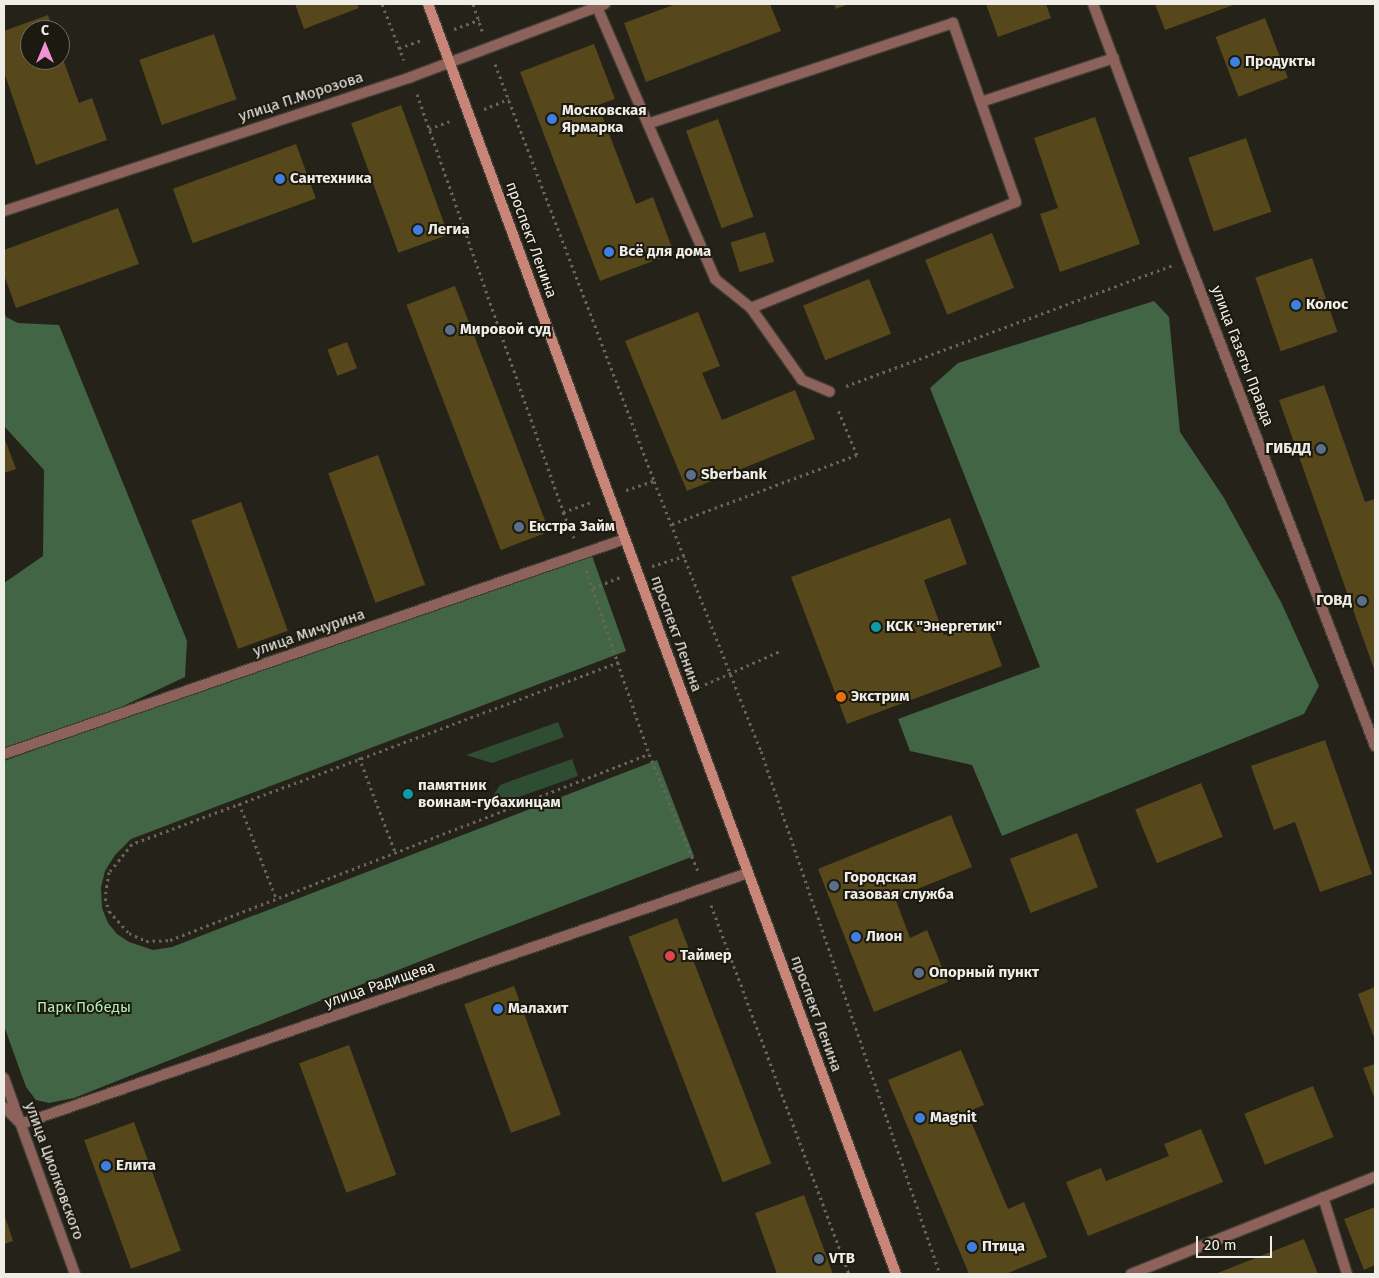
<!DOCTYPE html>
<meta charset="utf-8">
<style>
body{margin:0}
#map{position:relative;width:1379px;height:1278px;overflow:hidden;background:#252219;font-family:"Fira Sans",sans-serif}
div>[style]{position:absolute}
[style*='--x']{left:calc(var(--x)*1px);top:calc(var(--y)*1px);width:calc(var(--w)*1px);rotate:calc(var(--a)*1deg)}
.green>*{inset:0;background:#2e4d32}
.forest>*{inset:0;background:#416545}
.building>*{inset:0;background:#56481a;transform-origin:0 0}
.path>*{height:3px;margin-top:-1.5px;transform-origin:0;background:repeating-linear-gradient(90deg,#68655d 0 2.5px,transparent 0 6.5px)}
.roads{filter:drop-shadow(1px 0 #413e36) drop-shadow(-1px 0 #413e36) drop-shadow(0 1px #413e36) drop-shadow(0 -1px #413e36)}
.service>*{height:10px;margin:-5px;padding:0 5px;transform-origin:5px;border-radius:5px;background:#8c625a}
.minor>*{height:10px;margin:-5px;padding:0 5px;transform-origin:5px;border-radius:5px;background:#8c625a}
.secondary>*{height:10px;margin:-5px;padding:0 5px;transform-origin:5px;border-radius:5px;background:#c98678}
.dots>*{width:14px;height:14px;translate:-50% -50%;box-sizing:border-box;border:2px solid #1c1910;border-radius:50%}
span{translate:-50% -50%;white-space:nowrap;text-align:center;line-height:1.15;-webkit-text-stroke:4px #1c1910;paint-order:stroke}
.poi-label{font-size:15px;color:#eeede6;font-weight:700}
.left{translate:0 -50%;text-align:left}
.right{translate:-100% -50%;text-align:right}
.street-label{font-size:15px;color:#eeede6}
.park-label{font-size:15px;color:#b2efb8}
.frame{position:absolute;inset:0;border:5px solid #eeede6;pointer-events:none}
.north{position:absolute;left:20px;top:20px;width:50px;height:50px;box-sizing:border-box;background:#1c1910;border:1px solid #706e66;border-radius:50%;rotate:0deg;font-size:14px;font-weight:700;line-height:20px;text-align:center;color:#eeede6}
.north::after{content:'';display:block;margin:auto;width:18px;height:22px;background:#f391d5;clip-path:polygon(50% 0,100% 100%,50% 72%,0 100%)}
.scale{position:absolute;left:1196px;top:1236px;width:76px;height:22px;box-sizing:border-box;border:2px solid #eeede6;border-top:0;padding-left:6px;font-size:15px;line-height:18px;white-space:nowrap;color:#eeede6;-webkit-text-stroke:4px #1c1910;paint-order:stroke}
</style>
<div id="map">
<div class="green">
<i style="clip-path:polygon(558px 722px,564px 737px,492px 763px,466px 755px)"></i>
<i style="clip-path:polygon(572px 759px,578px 776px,485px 809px,500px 785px)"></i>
</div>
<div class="forest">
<i style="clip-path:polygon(1154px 301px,1169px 317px,1180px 432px,1224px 498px,1281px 602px,1319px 686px,1304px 714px,1002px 836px,972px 765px,910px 751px,898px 719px,1040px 667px,930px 388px,958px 363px)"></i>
<i style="clip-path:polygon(4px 311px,6px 317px,18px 323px,59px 325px,187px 641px,185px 677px,119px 708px,4px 749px,4px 583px,43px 556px,44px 470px,4px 426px)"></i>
<i style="clip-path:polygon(590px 550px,626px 651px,131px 839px,115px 855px,105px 871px,101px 887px,102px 908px,108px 923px,117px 934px,129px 942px,153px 950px,172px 947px,657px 760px,694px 856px,469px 942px,74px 1098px,49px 1103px,36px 1100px,26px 1087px,4px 1026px,4px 761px)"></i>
</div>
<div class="building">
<i style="clip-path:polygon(295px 4px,357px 4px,359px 8px,304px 29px)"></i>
<i style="clip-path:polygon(676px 4px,770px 4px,781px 31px,646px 82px,624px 23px)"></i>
<i style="clip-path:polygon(834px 4px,849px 4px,836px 9px)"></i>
<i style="clip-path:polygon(986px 4px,1046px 4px,1051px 18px,998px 37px)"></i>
<i style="clip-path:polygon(1155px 4px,1236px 4px,1165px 30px)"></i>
<i style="clip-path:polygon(48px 15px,53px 30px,30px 30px,30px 60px,60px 60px,60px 51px,79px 103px,92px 98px,107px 140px,36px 165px,4px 72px,4px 31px)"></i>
<i style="left:1265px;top:18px;width:64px;height:53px;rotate:69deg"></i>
<i style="left:214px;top:34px;width:69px;height:79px;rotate:71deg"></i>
<i style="clip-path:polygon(594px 44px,615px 99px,598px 105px,636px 204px,653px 197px,674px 253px,600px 281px,520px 72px)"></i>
<i style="left:401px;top:105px;width:138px;height:53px;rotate:70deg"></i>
<i style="clip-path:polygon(1095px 117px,1140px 244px,1060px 272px,1040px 214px,1058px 208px,1034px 138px)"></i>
<i style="left:718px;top:119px;width:104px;height:34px;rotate:70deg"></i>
<i style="left:1246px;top:138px;width:78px;height:61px;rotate:71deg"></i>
<i style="left:296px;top:144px;width:58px;height:131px;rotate:70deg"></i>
<i style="clip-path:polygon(118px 208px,139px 264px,16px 308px,4px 275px,4px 250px)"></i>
<i style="left:765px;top:232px;width:31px;height:36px;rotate:73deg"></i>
<i style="left:992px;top:233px;width:59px;height:72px;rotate:68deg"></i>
<i style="left:1312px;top:258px;width:78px;height:60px;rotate:71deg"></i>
<i style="left:869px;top:279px;width:59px;height:71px;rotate:68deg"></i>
<i style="left:455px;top:286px;width:263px;height:52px;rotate:69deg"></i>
<i style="clip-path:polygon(698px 312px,720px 366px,702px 373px,722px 420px,795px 390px,815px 439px,687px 491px,625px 341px)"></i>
<i style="left:347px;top:342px;width:28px;height:21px;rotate:69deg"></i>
<i style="clip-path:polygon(1324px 385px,1365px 502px,1375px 499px,1375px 672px,1279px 400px)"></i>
<i style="clip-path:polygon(4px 437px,16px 469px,4px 473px)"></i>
<i style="left:378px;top:455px;width:138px;height:53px;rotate:70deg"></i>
<i style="left:241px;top:502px;width:137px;height:53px;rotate:70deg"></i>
<i style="clip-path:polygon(950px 518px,967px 564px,924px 580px,944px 635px,985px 620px,1002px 666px,847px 724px,791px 577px)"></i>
<i style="clip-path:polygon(1325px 740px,1372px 874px,1320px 892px,1295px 822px,1274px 830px,1251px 766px)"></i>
<i style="left:1201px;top:783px;width:58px;height:71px;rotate:68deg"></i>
<i style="clip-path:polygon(951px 815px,972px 867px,895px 898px,910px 938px,927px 930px,948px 982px,874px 1012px,818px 869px)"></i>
<i style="left:1077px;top:833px;width:58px;height:72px;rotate:69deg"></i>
<i style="left:677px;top:918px;width:263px;height:52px;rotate:69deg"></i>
<i style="left:514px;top:986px;width:137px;height:53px;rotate:70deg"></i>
<i style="clip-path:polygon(1375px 987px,1375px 1040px,1358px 994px)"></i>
<i style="left:349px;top:1045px;width:138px;height:53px;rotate:70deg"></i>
<i style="clip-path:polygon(961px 1050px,984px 1105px,967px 1112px,1008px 1209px,1024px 1202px,1047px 1257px,1006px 1274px,969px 1274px,888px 1080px)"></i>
<i style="clip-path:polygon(1375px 1064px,1375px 1100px,1363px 1068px)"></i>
<i style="left:1313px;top:1086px;width:55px;height:74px;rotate:68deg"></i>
<i style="left:134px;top:1122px;width:137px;height:53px;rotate:70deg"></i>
<i style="clip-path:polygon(1201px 1129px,1223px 1182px,1088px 1236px,1066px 1182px,1101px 1168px,1106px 1181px,1169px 1156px,1164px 1144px)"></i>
<i style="clip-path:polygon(804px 1195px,833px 1274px,777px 1274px,755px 1213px)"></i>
<i style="clip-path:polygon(1375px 1207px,1375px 1265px,1364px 1270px,1344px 1219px)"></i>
<i style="clip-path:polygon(4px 1214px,13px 1241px,4px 1244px)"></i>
<i style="clip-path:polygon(1304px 1239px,1318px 1274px,1215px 1274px)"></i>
</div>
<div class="path">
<i style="--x:382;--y:4;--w:60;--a:68.6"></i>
<i style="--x:473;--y:4;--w:31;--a:71"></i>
<i style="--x:454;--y:29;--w:27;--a:-20"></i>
<i style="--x:399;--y:48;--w:24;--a:-19"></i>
<i style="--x:495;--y:64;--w:446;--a:69.1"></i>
<i style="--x:654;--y:481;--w:290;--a:68.4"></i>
<i style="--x:761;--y:751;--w:553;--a:71.11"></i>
<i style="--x:417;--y:94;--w:443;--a:70.7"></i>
<i style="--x:563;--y:512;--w:28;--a:67"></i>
<i style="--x:484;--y:109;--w:27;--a:-22"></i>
<i style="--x:429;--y:129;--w:25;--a:-21"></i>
<i style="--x:846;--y:386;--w:349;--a:-20.3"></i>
<i style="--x:626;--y:490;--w:29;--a:-18"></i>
<i style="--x:563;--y:512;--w:31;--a:-19"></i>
<i style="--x:672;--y:524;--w:197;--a:-20.5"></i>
<i style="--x:857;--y:455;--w:52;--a:-112.6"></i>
<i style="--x:652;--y:566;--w:34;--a:-17"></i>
<i style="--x:586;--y:570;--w:194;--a:71.1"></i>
<i style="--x:649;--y:754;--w:127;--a:67.3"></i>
<i style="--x:593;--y:588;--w:29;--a:-22"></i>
<i style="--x:619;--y:662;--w:520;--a:159.51"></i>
<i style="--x:132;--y:844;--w:36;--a:129"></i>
<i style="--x:109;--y:872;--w:26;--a:99"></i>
<i style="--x:105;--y:898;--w:14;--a:73"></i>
<i style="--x:109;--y:911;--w:30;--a:48"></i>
<i style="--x:129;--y:933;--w:19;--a:25"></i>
<i style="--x:146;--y:941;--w:24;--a:-2"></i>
<i style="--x:170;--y:940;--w:514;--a:-21.22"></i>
<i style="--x:699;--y:687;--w:89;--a:-24"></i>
<i style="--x:359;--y:757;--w:102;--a:69.2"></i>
<i style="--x:239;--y:803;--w:102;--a:68.7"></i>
<i style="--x:711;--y:905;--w:394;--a:69.5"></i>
</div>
<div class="roads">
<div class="service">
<i style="--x:596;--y:4;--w:3;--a:72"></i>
<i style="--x:597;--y:7;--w:296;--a:66.5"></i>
<i style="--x:715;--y:279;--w:46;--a:38.9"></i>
<i style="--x:751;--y:308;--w:285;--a:-21.8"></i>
<i style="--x:1016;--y:202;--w:190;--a:-109.4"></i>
<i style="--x:953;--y:23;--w:321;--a:161.7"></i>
<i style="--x:981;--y:102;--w:140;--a:-18.3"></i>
<i style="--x:751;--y:308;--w:88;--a:54.7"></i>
<i style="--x:802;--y:380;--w:30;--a:23"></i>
<i style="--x:1323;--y:1197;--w:81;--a:72.7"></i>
</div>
<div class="minor">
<i style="--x:1093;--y:4;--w:272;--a:69.6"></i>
<i style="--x:1188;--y:259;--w:522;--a:68.99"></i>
<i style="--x:4;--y:211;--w:428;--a:-18.2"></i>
<i style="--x:411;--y:77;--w:207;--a:-20.6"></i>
<i style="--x:4;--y:754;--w:657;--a:-19.1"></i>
<i style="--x:4;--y:1078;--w:208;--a:70.1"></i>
<i style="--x:4;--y:1107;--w:24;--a:45"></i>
<i style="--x:21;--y:1124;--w:769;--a:-19.05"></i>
<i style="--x:1131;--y:1274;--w:263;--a:-21.7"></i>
</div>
<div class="secondary">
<i style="--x:428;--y:4;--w:1353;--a:69.77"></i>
</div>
</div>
<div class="dots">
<i style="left:1235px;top:62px;background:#3f7fe0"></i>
<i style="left:552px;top:119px;background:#3f7fe0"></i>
<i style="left:280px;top:179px;background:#3f7fe0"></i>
<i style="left:418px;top:230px;background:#3f7fe0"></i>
<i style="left:609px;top:252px;background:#3f7fe0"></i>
<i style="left:1296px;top:305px;background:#3f7fe0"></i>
<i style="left:450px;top:330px;background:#5c6f8a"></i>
<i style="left:1321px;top:449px;background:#5c6f8a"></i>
<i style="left:691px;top:475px;background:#5c6f8a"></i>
<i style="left:519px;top:527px;background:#5c6f8a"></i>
<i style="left:1362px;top:601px;background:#5c6f8a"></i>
<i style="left:876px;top:627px;background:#0f9aa8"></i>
<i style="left:841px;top:697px;background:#e8710a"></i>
<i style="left:408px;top:794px;background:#0f9aa8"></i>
<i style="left:834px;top:886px;background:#5c6f8a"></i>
<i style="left:856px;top:937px;background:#3f7fe0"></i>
<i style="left:670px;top:956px;background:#e0444e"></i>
<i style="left:919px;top:973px;background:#5c6f8a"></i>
<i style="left:498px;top:1009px;background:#3f7fe0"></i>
<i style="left:920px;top:1118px;background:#3f7fe0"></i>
<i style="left:106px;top:1166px;background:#3f7fe0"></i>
<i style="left:972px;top:1247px;background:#3f7fe0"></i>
<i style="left:819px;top:1259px;background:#5c6f8a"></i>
</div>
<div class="poi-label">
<span class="left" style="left:1245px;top:62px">Продукты</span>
<span class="left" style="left:562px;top:119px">Московская<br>Ярмарка</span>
<span class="left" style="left:290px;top:179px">Сантехника</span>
<span class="left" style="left:428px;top:230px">Легиа</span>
<span class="left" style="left:619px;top:252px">Всё для дома</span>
<span class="left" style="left:1306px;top:305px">Колос</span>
<span class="left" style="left:460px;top:330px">Мировой суд</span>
<span class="right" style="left:1311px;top:449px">ГИБДД</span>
<span class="left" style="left:701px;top:475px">Sberbank</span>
<span class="left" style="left:529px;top:527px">Екстра Займ</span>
<span class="right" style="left:1352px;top:601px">ГОВД</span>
<span class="left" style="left:886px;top:627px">КСК "Энергетик"</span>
<span class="left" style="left:851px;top:697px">Экстрим</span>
<span class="left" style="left:418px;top:794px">памятник<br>воинам-губахинцам</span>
<span class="left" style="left:844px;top:886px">Городская<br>газовая служба</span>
<span class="left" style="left:866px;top:937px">Лион</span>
<span class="left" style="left:680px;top:956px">Таймер</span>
<span class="left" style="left:929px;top:973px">Опорный пункт</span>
<span class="left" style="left:508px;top:1009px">Малахит</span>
<span class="left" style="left:930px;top:1118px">Magnit</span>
<span class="left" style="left:116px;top:1166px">Елита</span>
<span class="left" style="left:982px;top:1247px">Птица</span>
<span class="left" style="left:829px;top:1259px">VTB</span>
</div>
<div class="street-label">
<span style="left:301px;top:97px;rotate:-18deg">улица П.Морозова</span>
<span style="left:531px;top:240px;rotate:70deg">проспект Ленина</span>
<span style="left:1242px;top:356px;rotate:69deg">улица Газеты Правда</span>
<span style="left:309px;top:633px;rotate:-19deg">улица Мичурина</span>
<span style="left:676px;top:634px;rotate:70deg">проспект Ленина</span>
<span style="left:380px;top:985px;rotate:-19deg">улица Радищева</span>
<span style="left:816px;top:1014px;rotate:70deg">проспект Ленина</span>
<span style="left:54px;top:1171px;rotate:70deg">улица Циолковского</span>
</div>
<div class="park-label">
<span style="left:84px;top:1008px">Парк Победы</span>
</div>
<div class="frame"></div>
<div class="north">С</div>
<div class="scale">20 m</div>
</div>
